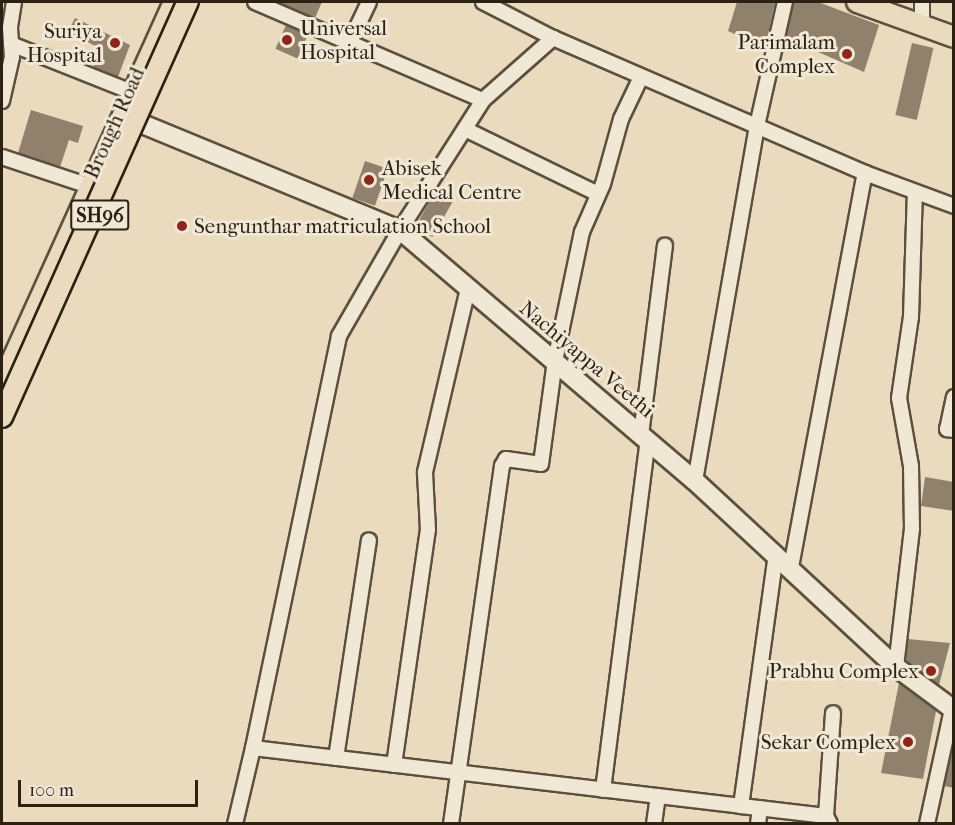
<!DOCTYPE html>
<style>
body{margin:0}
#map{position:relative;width:955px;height:825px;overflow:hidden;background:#eadabe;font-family:"IM FELL French Canon",serif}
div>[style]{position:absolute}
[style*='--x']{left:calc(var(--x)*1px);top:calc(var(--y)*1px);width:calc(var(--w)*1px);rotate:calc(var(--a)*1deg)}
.building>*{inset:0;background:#8f816b;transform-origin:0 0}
.roads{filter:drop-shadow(2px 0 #5c4f3d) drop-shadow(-2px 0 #5c4f3d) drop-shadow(0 2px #5c4f3d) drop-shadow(0 -2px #5c4f3d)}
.street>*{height:14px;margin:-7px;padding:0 7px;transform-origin:7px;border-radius:7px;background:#f1e7d5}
.secondary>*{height:18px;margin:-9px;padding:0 9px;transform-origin:9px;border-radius:9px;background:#f1e7d5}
.primary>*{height:20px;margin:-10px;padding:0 10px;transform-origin:10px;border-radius:10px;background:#eadabe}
.bridges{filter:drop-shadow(2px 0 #2c2112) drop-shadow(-2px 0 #2c2112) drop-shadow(0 2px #2c2112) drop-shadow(0 -2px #2c2112)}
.primary-bridge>*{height:20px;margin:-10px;padding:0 10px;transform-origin:10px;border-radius:10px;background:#eadabe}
.dots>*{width:16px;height:16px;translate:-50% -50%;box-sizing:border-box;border:3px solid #f1e7d5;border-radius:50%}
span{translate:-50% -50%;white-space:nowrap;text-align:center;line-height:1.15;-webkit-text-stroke:6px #f1e7d5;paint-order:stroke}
.shield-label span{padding:2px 4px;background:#f1e7d5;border:2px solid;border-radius:4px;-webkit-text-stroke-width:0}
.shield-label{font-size:20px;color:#2c2112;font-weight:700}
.poi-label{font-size:21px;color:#2c2112}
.left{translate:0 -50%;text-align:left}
.right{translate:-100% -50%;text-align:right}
.street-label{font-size:21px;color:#2c2112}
.frame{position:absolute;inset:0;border:3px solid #2c2112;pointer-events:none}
.scale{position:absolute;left:18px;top:780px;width:180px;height:27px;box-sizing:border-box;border:3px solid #2c2112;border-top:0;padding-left:8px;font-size:18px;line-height:21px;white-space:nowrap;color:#2c2112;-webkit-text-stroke:4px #f1e7d5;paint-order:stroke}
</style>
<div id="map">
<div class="building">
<i style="clip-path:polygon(277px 2px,322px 2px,315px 18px)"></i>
<i style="clip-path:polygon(737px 2px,775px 2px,765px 48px,728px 31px)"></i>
<i style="clip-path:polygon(794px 2px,818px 2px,879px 25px,864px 72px,786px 38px)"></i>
<i style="clip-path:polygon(75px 18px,130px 45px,118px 77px,93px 67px,101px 49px,68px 32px)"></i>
<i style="left:286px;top:25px;width:24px;height:26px;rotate:24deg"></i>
<i style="left:912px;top:43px;width:22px;height:74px;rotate:13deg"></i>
<i style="clip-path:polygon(31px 110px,83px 126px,78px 143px,69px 140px,60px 167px,18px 153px)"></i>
<i style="left:365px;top:161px;width:24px;height:39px;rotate:19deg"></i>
<i style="left:437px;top:189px;width:20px;height:44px;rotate:30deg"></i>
<i style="clip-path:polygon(925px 477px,954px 482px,954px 511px,921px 506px)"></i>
<i style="clip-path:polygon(908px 639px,950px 643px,939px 685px,906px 660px)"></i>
<i style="clip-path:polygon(899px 683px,936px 711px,923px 779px,881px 773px)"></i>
<i style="clip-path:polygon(954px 744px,954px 788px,944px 786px)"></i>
</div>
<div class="roads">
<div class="street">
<i style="--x:255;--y:2;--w:248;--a:23.3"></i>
<i style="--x:483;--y:2;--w:79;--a:27.2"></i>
<i style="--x:922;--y:2;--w:24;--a:90"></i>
<i style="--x:350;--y:42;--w:44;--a:-64.6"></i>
<i style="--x:11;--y:44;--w:132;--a:21.7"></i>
<i style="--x:2;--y:101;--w:45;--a:-77.2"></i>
<i style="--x:12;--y:57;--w:30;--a:-94"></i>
<i style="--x:10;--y:27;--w:25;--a:-81"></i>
<i style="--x:465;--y:129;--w:148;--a:26"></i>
<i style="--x:2;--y:157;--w:95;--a:18.4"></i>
<i style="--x:954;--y:397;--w:33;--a:102"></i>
<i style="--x:947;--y:429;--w:7;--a:8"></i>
<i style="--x:641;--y:435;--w:191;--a:-82.8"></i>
<i style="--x:695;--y:481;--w:360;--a:-80.1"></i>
<i style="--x:757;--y:126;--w:127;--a:-77.3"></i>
<i style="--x:791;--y:567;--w:401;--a:-79.4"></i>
<i style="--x:896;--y:667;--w:139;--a:-83.4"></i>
<i style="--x:912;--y:529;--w:63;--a:-90.9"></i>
<i style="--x:911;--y:466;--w:69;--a:-100"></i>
<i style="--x:899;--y:398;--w:82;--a:-81.6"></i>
<i style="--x:911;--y:317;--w:125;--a:-88.2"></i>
<i style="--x:253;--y:748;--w:421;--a:-78.2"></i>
<i style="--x:339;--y:336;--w:122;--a:-60.1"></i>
<i style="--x:400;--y:230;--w:154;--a:-57.4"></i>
<i style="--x:483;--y:100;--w:94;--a:-41.5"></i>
<i style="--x:553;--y:38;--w:340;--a:23.4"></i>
<i style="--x:865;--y:173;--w:95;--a:20.3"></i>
<i style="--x:336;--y:758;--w:220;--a:-81.4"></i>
<i style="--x:394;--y:765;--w:237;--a:-81.8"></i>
<i style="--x:428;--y:530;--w:58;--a:-93"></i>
<i style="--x:425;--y:472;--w:189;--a:-76.8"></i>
<i style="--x:603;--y:790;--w:353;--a:-82.7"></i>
<i style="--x:741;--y:806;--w:254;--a:-82.1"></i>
<i style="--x:826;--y:816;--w:103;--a:-86.1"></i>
<i style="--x:235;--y:824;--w:78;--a:-76.7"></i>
<i style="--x:253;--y:748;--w:577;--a:6.77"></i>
<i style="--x:826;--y:816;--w:9;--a:63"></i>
<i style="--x:451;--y:824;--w:362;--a:-81.9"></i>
<i style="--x:502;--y:466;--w:8;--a:-60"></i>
<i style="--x:506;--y:459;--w:35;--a:8"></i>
<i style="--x:541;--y:464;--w:104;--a:-82.3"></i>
<i style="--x:555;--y:361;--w:132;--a:-78.2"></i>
<i style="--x:582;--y:232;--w:52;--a:-66.4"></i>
<i style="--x:603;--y:184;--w:67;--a:-74.5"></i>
<i style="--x:621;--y:119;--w:47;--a:-64.5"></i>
<i style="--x:654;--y:824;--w:28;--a:-82"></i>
<i style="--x:758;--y:824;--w:16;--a:-83"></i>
<i style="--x:927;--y:824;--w:118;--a:-77.7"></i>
</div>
<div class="secondary">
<i style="--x:123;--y:116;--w:300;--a:22.4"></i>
<i style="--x:400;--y:230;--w:387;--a:40.4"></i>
<i style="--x:695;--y:481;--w:274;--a:42.8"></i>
<i style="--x:896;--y:667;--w:72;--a:36.6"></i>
</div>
<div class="primary">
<i style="--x:857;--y:2;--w:103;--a:19.8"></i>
<i style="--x:2;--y:383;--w:418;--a:-65.7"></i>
</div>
</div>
<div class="bridges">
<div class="primary-bridge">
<i style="--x:2;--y:417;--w:455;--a:-65.9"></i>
</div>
</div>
<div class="dots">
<i style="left:287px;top:40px;background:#8f2418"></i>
<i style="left:115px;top:43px;background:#8f2418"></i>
<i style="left:847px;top:54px;background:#8f2418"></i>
<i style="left:369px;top:180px;background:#8f2418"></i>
<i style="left:182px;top:226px;background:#8f2418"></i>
<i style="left:931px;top:671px;background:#8f2418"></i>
<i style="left:908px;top:742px;background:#8f2418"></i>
</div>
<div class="shield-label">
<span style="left:100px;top:215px">SH96</span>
</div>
<div class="poi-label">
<span class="left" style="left:300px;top:40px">Universal<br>Hospital</span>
<span class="right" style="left:102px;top:43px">Suriya<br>Hospital</span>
<span class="right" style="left:835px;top:54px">Parimalam<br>Complex</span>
<span class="left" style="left:382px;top:180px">Abisek<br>Medical Centre</span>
<span class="left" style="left:194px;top:226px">Sengunthar matriculation School</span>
<span class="right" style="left:919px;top:671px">Prabhu Complex</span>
<span class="right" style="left:896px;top:742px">Sekar Complex</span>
</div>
<div class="street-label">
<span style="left:114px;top:123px;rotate:-66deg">Brough Road</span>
<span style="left:587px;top:359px;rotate:40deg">Nachiyappa Veethi</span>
</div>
<div class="frame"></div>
<div class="scale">100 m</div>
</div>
